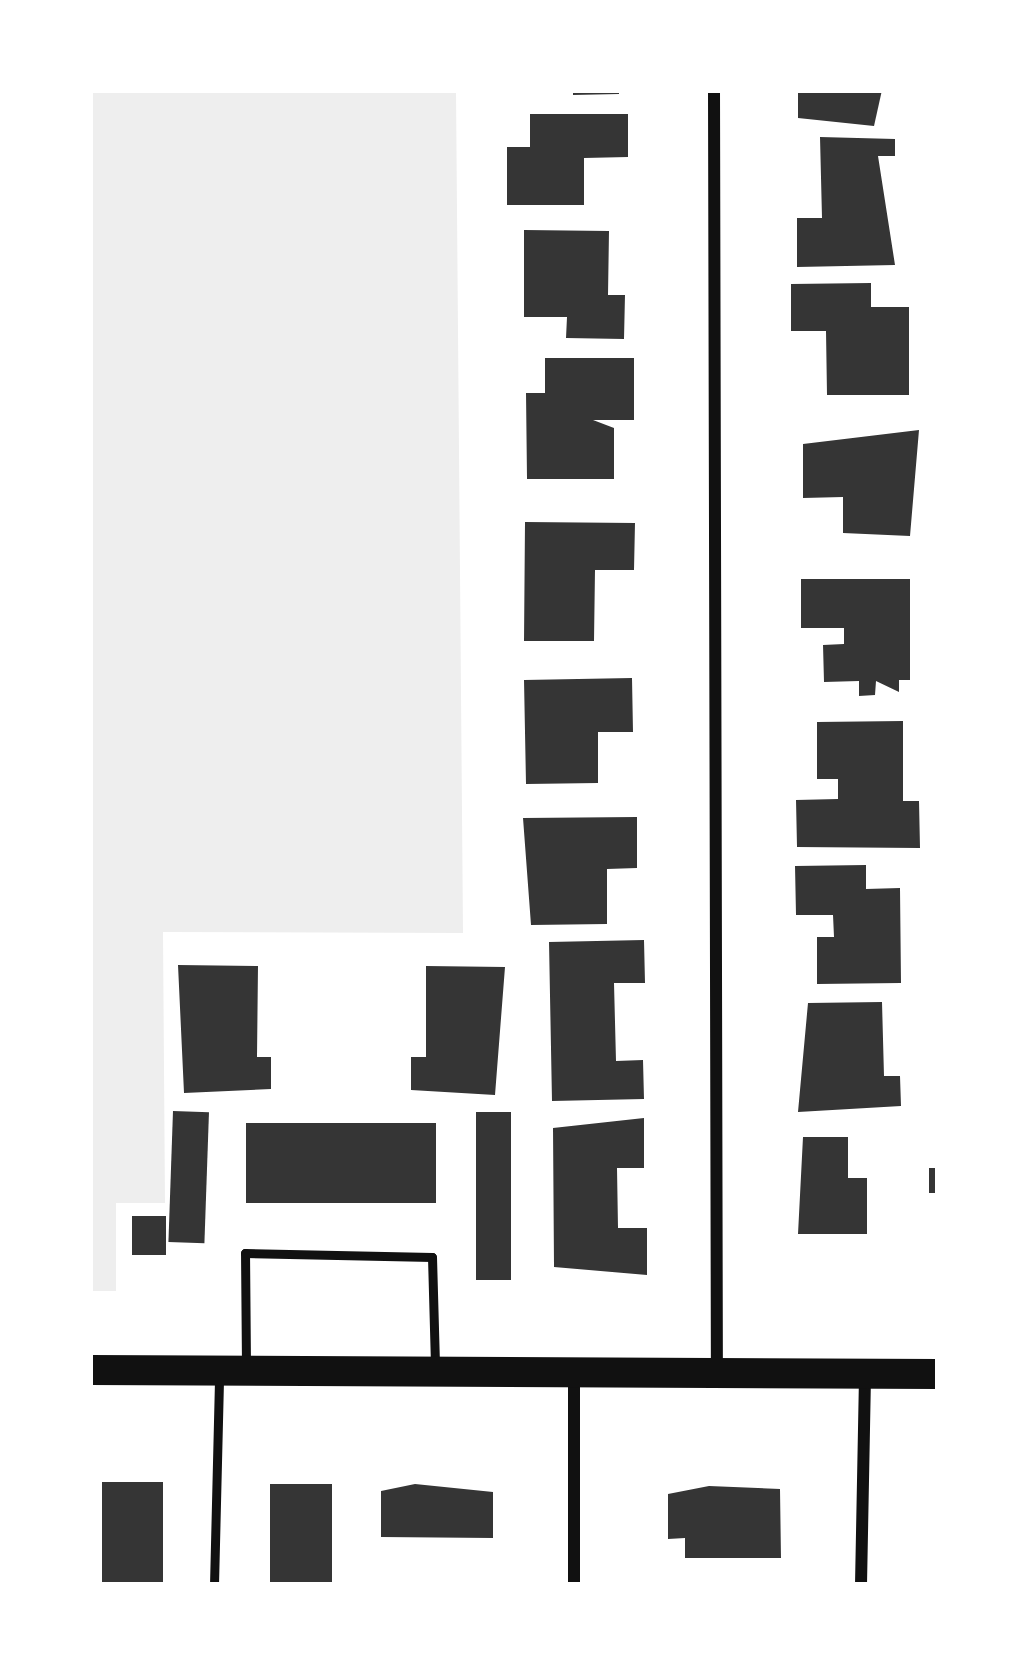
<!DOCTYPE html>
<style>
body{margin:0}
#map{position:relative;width:1028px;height:1675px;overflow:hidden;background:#fff;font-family:Barlow,sans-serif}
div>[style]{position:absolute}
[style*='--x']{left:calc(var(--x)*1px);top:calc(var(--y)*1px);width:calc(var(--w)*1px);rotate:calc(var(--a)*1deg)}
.green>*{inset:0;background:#eee}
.building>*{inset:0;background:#353535;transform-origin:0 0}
.service>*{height:9px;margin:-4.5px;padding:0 4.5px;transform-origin:4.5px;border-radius:4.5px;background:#111}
.minor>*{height:12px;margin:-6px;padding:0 6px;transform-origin:6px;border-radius:6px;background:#111}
.primary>*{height:30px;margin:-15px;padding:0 15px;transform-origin:15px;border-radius:15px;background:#111}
span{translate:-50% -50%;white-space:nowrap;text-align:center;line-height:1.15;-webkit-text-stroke:12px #fff;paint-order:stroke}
.frame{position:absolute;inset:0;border:93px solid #fff;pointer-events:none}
</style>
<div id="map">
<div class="green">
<i style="clip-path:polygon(90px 90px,456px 90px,463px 933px,163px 932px,165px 1203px,116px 1203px,116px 1291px,90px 1291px)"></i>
</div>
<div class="building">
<i style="clip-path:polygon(573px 90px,619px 90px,619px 94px,573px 95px)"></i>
<i style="clip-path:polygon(798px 90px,882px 90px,874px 126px,798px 118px)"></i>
<i style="clip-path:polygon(530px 114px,628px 114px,628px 157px,584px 158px,584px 205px,507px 205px,507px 147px,530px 147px)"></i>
<i style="clip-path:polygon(820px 137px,895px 139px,895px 156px,878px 156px,895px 265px,797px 267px,797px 218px,822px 218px)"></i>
<i style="clip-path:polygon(524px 230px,609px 231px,608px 295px,625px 295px,624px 339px,566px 338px,567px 317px,524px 317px)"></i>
<i style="clip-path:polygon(871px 283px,871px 307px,909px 307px,909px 395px,827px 395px,826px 331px,791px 331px,791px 284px)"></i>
<i style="clip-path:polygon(545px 358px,634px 358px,634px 420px,593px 420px,614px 428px,614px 479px,527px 479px,526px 393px,545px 393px)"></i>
<i style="clip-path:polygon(919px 430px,910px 536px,843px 533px,843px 497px,803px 498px,803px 444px)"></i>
<i style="clip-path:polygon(525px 522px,635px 523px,634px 570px,595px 570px,594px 641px,524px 641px)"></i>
<i style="clip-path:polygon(801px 579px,910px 579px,910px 680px,899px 680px,899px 692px,876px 681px,875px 695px,859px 696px,859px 681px,824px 682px,823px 645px,844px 644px,844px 628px,801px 628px)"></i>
<i style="clip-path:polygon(632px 678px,633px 732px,598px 732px,598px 783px,526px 784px,524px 680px)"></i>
<i style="clip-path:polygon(903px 721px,903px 801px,919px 801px,920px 848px,797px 847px,796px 800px,838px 799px,838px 779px,817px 779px,817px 722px)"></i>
<i style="clip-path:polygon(637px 817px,637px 868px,607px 869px,607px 924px,531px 925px,523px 818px)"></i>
<i style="clip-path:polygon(866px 865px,866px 889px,900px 888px,901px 983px,817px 984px,817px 937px,834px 937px,833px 915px,796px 915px,795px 866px)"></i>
<i style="clip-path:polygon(644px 940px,645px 983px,614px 983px,616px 1061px,643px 1060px,644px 1099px,552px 1101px,549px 942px)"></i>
<i style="clip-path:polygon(178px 965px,258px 966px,257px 1057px,271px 1057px,271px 1089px,184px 1093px)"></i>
<i style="clip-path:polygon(426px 966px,505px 967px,495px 1095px,411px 1090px,411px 1057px,426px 1057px)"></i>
<i style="clip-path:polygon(882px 1002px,884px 1076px,900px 1076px,901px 1106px,798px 1112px,808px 1003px)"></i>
<i style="left:173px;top:1111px;width:36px;height:131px;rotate:2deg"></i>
<i style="left:476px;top:1112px;width:35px;height:168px"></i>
<i style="clip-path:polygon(644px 1118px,644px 1168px,617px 1168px,618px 1228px,647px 1228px,647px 1275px,554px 1267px,553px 1128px)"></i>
<i style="left:246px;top:1123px;width:190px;height:80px"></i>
<i style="clip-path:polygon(803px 1137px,848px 1137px,848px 1178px,867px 1178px,867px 1234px,798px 1234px)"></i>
<i style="left:929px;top:1168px;width:9px;height:25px"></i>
<i style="left:132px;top:1216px;width:34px;height:39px"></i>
<i style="left:102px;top:1482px;width:61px;height:103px"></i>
<i style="left:270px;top:1484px;width:62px;height:101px"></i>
<i style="clip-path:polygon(415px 1484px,493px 1492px,493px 1538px,381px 1537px,381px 1491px)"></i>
<i style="clip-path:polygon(709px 1486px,780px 1489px,781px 1558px,685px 1558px,685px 1538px,668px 1539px,668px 1494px)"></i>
</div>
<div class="service">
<i style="--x:246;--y:1365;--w:112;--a:-90.5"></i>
<i style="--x:245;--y:1253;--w:187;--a:1.2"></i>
<i style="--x:432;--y:1257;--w:110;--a:88.4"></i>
<i style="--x:214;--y:1585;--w:209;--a:-88.6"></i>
</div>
<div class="minor">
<i style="--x:714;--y:90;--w:1282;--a:89.87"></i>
<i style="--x:574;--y:1585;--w:209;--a:-90"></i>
<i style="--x:861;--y:1585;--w:210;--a:-88.9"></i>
</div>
<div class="primary">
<i style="--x:90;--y:1370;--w:848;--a:0.27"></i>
</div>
<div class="frame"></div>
</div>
